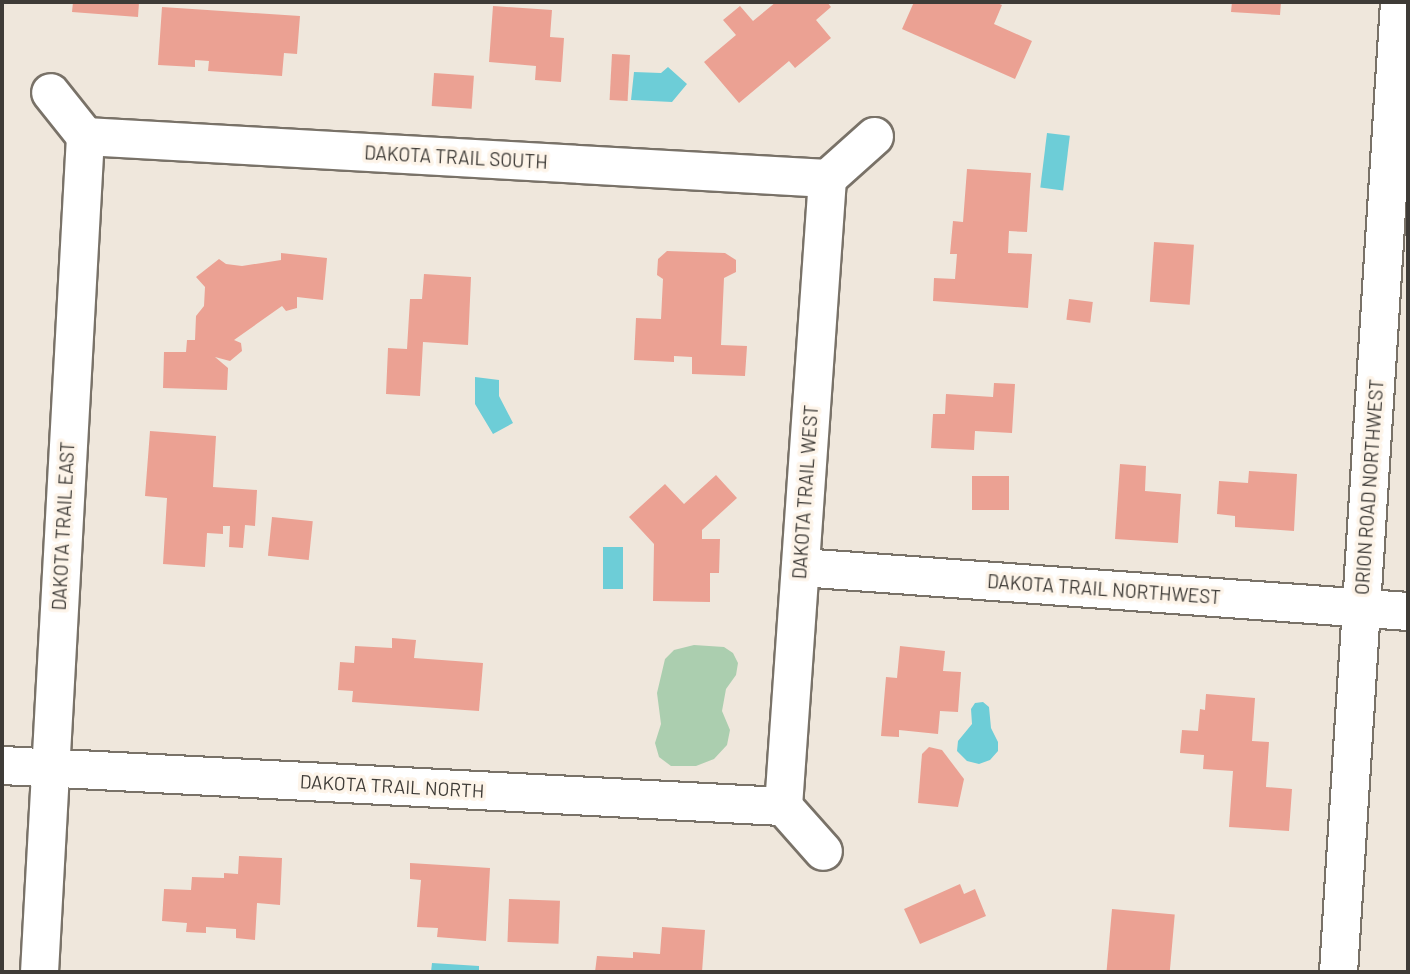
<!DOCTYPE html>
<style>
body{margin:0}
#map{position:relative;width:1410px;height:974px;overflow:hidden;background:#efe7dc;font-family:Barlow,sans-serif}
div>[style]{position:absolute}
[style*='--x']{left:calc(var(--x)*1px);top:calc(var(--y)*1px);width:calc(var(--w)*1px);rotate:calc(var(--a)*1deg)}
.green>*{inset:0;background:#abceaf}
.water>*{inset:0;background:#6dcdd7;transform-origin:0 0}
.building>*{inset:0;background:#eba193;transform-origin:0 0}
.roads{filter:drop-shadow(2px 0 #797268) drop-shadow(-2px 0 #797268) drop-shadow(0 2px #797268) drop-shadow(0 -2px #797268)}
.minor>*{height:37px;margin:-18.5px;padding:0 18.5px;transform-origin:18.5px;border-radius:18.5px;background:#fff}
span{translate:-50% -50%;white-space:nowrap;text-align:center;line-height:1.15;-webkit-text-stroke:7px #fdf4e9;paint-order:stroke}
.street-label{font-size:19px;color:#3e3b37}
.frame{position:absolute;inset:0;border:4px solid #3e3b37;pointer-events:none}
</style>
<div id="map">
<div class="green">
<i style="clip-path:polygon(694px 645px,724px 647px,733px 653px,738px 663px,736px 675px,726px 689px,722px 711px,730px 730px,727px 745px,714px 759px,696px 766px,671px 766px,659px 757px,655px 743px,661px 724px,657px 693px,665px 659px,674px 650px)"></i>
</div>
<div class="water">
<i style="clip-path:polygon(668px 67px,687px 84px,672px 102px,631px 100px,634px 72px,661px 73px)"></i>
<i style="left:1047px;top:133px;width:23px;height:55px;rotate:7deg"></i>
<i style="clip-path:polygon(475px 377px,499px 380px,499px 396px,513px 423px,493px 434px,475px 404px)"></i>
<i style="left:603px;top:547px;width:20px;height:42px"></i>
<i style="clip-path:polygon(983px 702px,989px 707px,991px 728px,998px 742px,998px 751px,990px 760px,979px 764px,967px 761px,957px 751px,958px 741px,972px 724px,971px 709px,975px 703px)"></i>
<i style="clip-path:polygon(432px 963px,479px 966px,479px 972px,431px 972px)"></i>
</div>
<div class="building">
<i style="clip-path:polygon(73px 2px,139px 2px,138px 17px,72px 12px)"></i>
<i style="clip-path:polygon(776px 2px,827px 2px,831px 7px,816px 20px,831px 38px,795px 68px,789px 61px,739px 103px,704px 62px,736px 35px,723px 20px,740px 6px,753px 21px)"></i>
<i style="clip-path:polygon(914px 2px,995px 2px,1002px 5px,994px 24px,1032px 41px,1015px 79px,902px 29px)"></i>
<i style="clip-path:polygon(1232px 2px,1281px 2px,1280px 15px,1231px 12px)"></i>
<i style="clip-path:polygon(493px 6px,552px 10px,550px 37px,564px 38px,561px 82px,535px 80px,536px 66px,489px 62px)"></i>
<i style="clip-path:polygon(162px 7px,300px 16px,297px 54px,284px 53px,282px 76px,208px 71px,209px 61px,195px 60px,195px 67px,158px 65px)"></i>
<i style="left:612px;top:54px;width:18px;height:46px;rotate:3deg"></i>
<i style="left:434px;top:73px;width:40px;height:33px;rotate:4deg"></i>
<i style="clip-path:polygon(967px 169px,1031px 173px,1027px 232px,1009px 231px,1008px 253px,1032px 254px,1028px 308px,933px 301px,934px 278px,955px 279px,957px 254px,950px 254px,953px 221px,963px 222px)"></i>
<i style="left:1154px;top:242px;width:40px;height:60px;rotate:4deg"></i>
<i style="clip-path:polygon(667px 251px,725px 253px,736px 260px,736px 272px,724px 278px,721px 345px,747px 346px,745px 376px,692px 374px,692px 357px,674px 356px,674px 362px,634px 360px,636px 318px,661px 319px,663px 279px,657px 275px,658px 259px)"></i>
<i style="clip-path:polygon(281px 253px,327px 258px,323px 300px,297px 297px,297px 308px,286px 311px,282px 306px,234px 340px,241px 343px,242px 351px,230px 361px,215px 357px,228px 368px,227px 390px,163px 388px,164px 352px,186px 352px,187px 340px,195px 340px,196px 316px,204px 306px,205px 287px,196px 277px,219px 259px,226px 264px,242px 266px,281px 260px)"></i>
<i style="clip-path:polygon(424px 274px,471px 277px,468px 345px,423px 342px,420px 396px,386px 394px,388px 348px,407px 349px,410px 299px,422px 299px)"></i>
<i style="left:1069px;top:299px;width:24px;height:21px;rotate:7deg"></i>
<i style="clip-path:polygon(994px 383px,1015px 384px,1012px 433px,975px 431px,974px 450px,931px 448px,933px 414px,945px 414px,946px 394px,993px 397px)"></i>
<i style="clip-path:polygon(150px 431px,216px 436px,213px 487px,257px 490px,255px 526px,245px 525px,243px 548px,229px 547px,230px 526px,223px 526px,223px 534px,207px 533px,205px 567px,163px 564px,167px 498px,145px 496px)"></i>
<i style="clip-path:polygon(1120px 464px,1146px 466px,1145px 491px,1181px 494px,1178px 543px,1115px 539px)"></i>
<i style="clip-path:polygon(1249px 471px,1297px 474px,1294px 531px,1235px 527px,1235px 516px,1217px 514px,1219px 481px,1248px 483px)"></i>
<i style="clip-path:polygon(716px 475px,737px 498px,702px 530px,702px 539px,720px 539px,719px 573px,710px 573px,710px 602px,653px 601px,654px 544px,629px 517px,665px 484px,684px 504px)"></i>
<i style="left:972px;top:476px;width:37px;height:34px"></i>
<i style="left:272px;top:517px;width:41px;height:39px;rotate:6deg"></i>
<i style="clip-path:polygon(392px 638px,416px 640px,414px 658px,483px 663px,479px 711px,352px 702px,353px 691px,338px 690px,340px 662px,354px 663px,355px 646px,392px 648px)"></i>
<i style="clip-path:polygon(900px 646px,945px 651px,943px 671px,961px 672px,958px 712px,940px 711px,938px 734px,899px 730px,899px 737px,881px 736px,886px 677px,897px 678px)"></i>
<i style="clip-path:polygon(1206px 694px,1255px 698px,1252px 741px,1269px 742px,1266px 787px,1292px 789px,1289px 831px,1229px 827px,1233px 771px,1203px 769px,1204px 755px,1180px 753px,1182px 730px,1198px 731px,1200px 709px,1205px 710px)"></i>
<i style="clip-path:polygon(929px 747px,942px 750px,964px 779px,958px 807px,918px 803px,922px 754px)"></i>
<i style="clip-path:polygon(239px 856px,282px 858px,280px 905px,257px 903px,255px 940px,236px 938px,236px 929px,206px 927px,206px 933px,186px 932px,187px 923px,162px 921px,164px 889px,191px 890px,192px 877px,224px 878px,224px 873px,238px 874px)"></i>
<i style="clip-path:polygon(410px 863px,490px 868px,486px 941px,437px 937px,438px 928px,417px 927px,421px 880px,410px 879px)"></i>
<i style="clip-path:polygon(960px 884px,964px 894px,975px 889px,986px 916px,920px 944px,904px 909px)"></i>
<i style="left:509px;top:899px;width:51px;height:43px;rotate:2deg"></i>
<i style="left:1112px;top:909px;width:63px;height:63px;rotate:5deg"></i>
<i style="clip-path:polygon(662px 927px,705px 930px,702px 972px,595px 972px,597px 956px,633px 958px,633px 952px,660px 954px)"></i>
</div>
<div class="roads">
<div class="minor">
<i style="--x:85;--y:136;--w:743;--a:3.24"></i>
<i style="--x:827;--y:178;--w:63;--a:-41.8"></i>
<i style="--x:800;--y:567;--w:610;--a:4.14"></i>
<i style="--x:2;--y:765;--w:782;--a:3.01"></i>
<i style="--x:783;--y:806;--w:630;--a:-85.99"></i>
<i style="--x:783;--y:806;--w:60;--a:48.4"></i>
<i style="--x:39;--y:972;--w:837;--a:-86.85"></i>
<i style="--x:85;--y:136;--w:56;--a:-128.5"></i>
<i style="--x:1338;--y:972;--w:972;--a:-86.4"></i>
</div>
</div>
<div class="street-label">
<span style="left:456px;top:157px;rotate:3deg">DAKOTA TRAIL SOUTH</span>
<span style="left:1369px;top:487px;rotate:-86deg">ORION ROAD NORTHWEST</span>
<span style="left:805px;top:492px;rotate:-86deg">DAKOTA TRAIL WEST</span>
<span style="left:63px;top:526px;rotate:-87deg">DAKOTA TRAIL EAST</span>
<span style="left:1104px;top:589px;rotate:4deg">DAKOTA TRAIL NORTHWEST</span>
<span style="left:392px;top:786px;rotate:3deg">DAKOTA TRAIL NORTH</span>
</div>
<div class="frame"></div>
</div>
